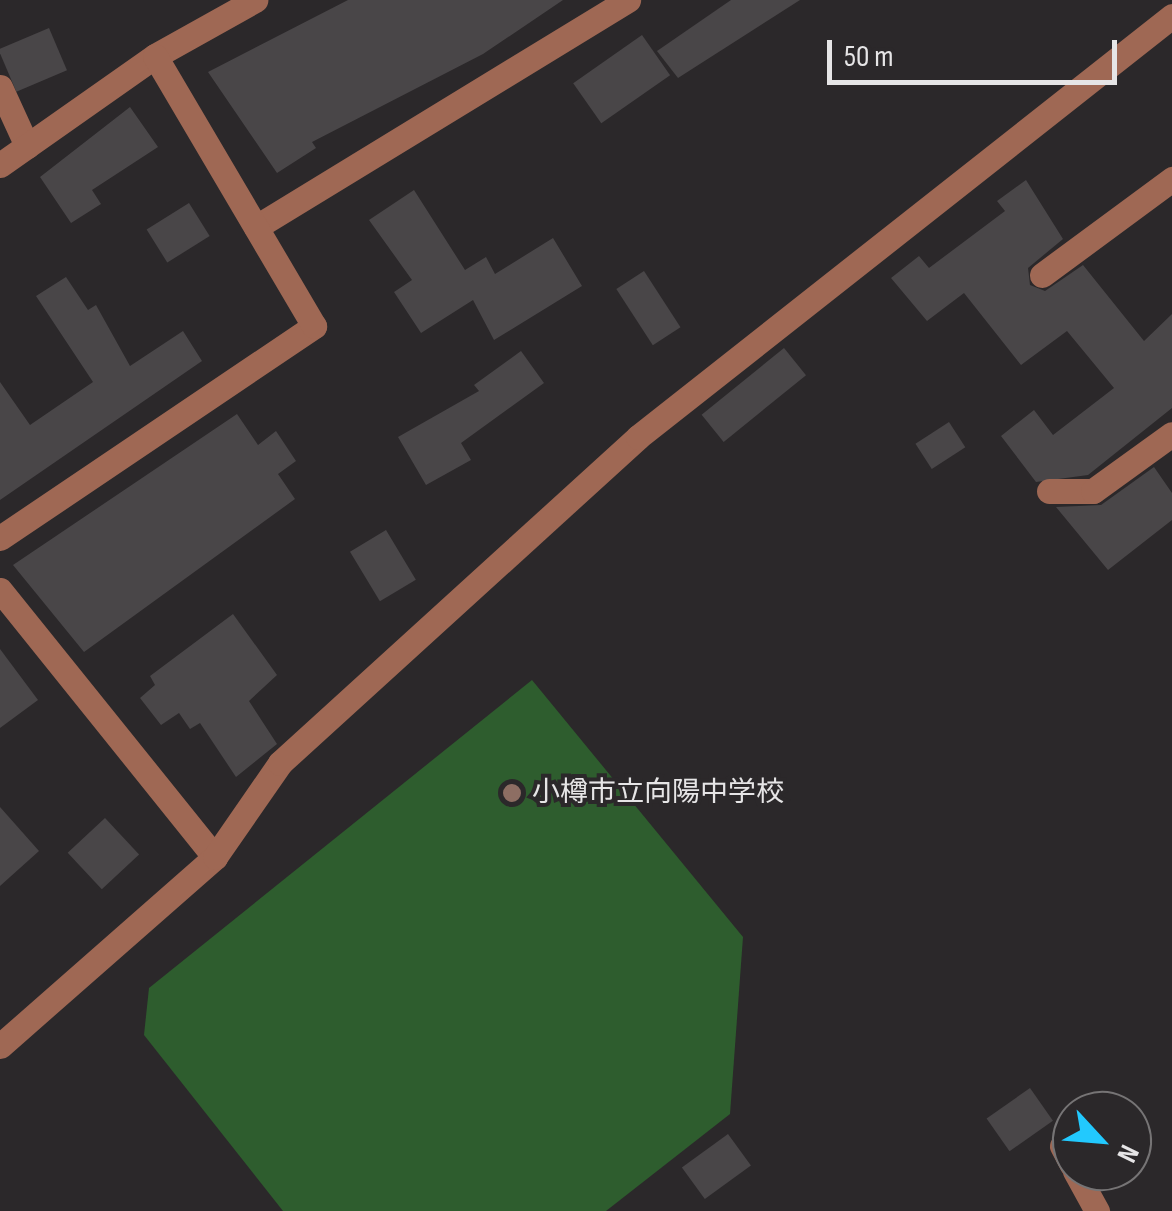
<!DOCTYPE html>
<meta charset="utf-8">
<style>
body{margin:0}
#map{position:relative;width:1172px;height:1211px;overflow:hidden;background:#2b282a;font-family:"Sofia Sans Condensed","Noto Sans JP",sans-serif}
div>[style]{position:absolute}
[style*='--x']{left:calc(var(--x)*1px);top:calc(var(--y)*1px);width:calc(var(--w)*1px);rotate:calc(var(--a)*1deg)}
.green>*{inset:0;background:#2e5d2e}
.building>*{inset:0;background:#494648;transform-origin:0 0}
.minor>*{height:25px;margin:-12.5px;padding:0 12.5px;transform-origin:12.5px;border-radius:12.5px;background:#9f6854}
.dots>*{width:28px;height:28px;translate:-50% -50%;box-sizing:border-box;border:5px solid #2b282a;border-radius:50%}
span{translate:-50% -50%;white-space:nowrap;text-align:center;line-height:1.15;-webkit-text-stroke:8px #2b282a;paint-order:stroke}
.poi-label{font-size:28px;color:#e6e5e6}
.left{translate:0 -50%;text-align:left}
.north{position:absolute;left:1052px;top:1091px;width:100px;height:100px;box-sizing:border-box;background:#2b282a;border:2px solid #767475;border-radius:50%;rotate:116deg;font-size:28px;font-weight:700;line-height:40px;text-align:center;color:#e6e5e6}
.north::after{content:'';display:block;margin:auto;width:35px;height:45px;background:#22c9fe;clip-path:polygon(50% 0,100% 100%,50% 72%,0 100%)}
.scale{position:absolute;left:827px;top:40px;width:290px;height:45px;box-sizing:border-box;border:5px solid #e6e5e6;border-top:0;padding-left:12px;font-size:30px;line-height:35px;white-space:nowrap;color:#e6e5e6;-webkit-text-stroke:8px #2b282a;paint-order:stroke}
</style>
<div id="map">
<div class="green">
<i style="clip-path:polygon(532px 680px,743px 937px,730px 1114px,606px 1211px,283px 1211px,144px 1035px,149px 988px)"></i>
</div>
<div class="building">
<i style="clip-path:polygon(348px 0,563px 0,483px 54px,312px 142px,316px 148px,277px 173px,208px 72px)"></i>
<i style="clip-path:polygon(731px 0,800px 0,678px 78px,657px 51px)"></i>
<i style="left:49px;top:28px;width:46px;height:55px;rotate:67deg"></i>
<i style="left:642px;top:35px;width:49px;height:84px;rotate:55deg"></i>
<i style="clip-path:polygon(130px 107px,158px 147px,92px 190px,101px 204px,71px 223px,40px 177px)"></i>
<i style="clip-path:polygon(1026px 180px,1063px 239px,1028px 268px,1030px 285px,1045px 291px,1083px 265px,1144px 341px,1172px 314px,1172px 408px,1088px 475px,1036px 482px,1001px 436px,1034px 410px,1053px 435px,1114px 388px,1067px 331px,1021px 365px,964px 293px,927px 321px,891px 278px,919px 256px,929px 268px,1005px 211px,997px 201px)"></i>
<i style="clip-path:polygon(414px 190px,465px 270px,486px 257px,495px 274px,553px 238px,582px 286px,494px 340px,473px 300px,421px 333px,394px 292px,412px 280px,369px 220px)"></i>
<i style="left:189px;top:203px;width:39px;height:50px;rotate:58deg"></i>
<i style="left:644px;top:271px;width:67px;height:33px;rotate:57deg"></i>
<i style="clip-path:polygon(66px 277px,88px 310px,96px 305px,130px 366px,183px 331px,202px 361px,0 500px,0 382px,30px 425px,93px 382px,36px 296px)"></i>
<i style="left:784px;top:348px;width:35px;height:106px;rotate:51deg"></i>
<i style="clip-path:polygon(521px 351px,544px 383px,461px 443px,471px 460px,426px 485px,398px 437px,479px 391px,474px 385px)"></i>
<i style="clip-path:polygon(237px 414px,258px 445px,276px 431px,296px 461px,278px 474px,295px 499px,84px 652px,13px 565px)"></i>
<i style="left:949px;top:422px;width:30px;height:40px;rotate:57deg"></i>
<i style="clip-path:polygon(1154px 467px,1172px 493px,1172px 520px,1108px 570px,1056px 507px,1101px 505px)"></i>
<i style="left:386px;top:530px;width:58px;height:42px;rotate:59deg"></i>
<i style="clip-path:polygon(233px 614px,277px 675px,249px 701px,277px 744px,236px 777px,200px 723px,190px 729px,179px 713px,161px 725px,140px 698px,155px 685px,150px 676px)"></i>
<i style="clip-path:polygon(0 649px,38px 700px,0 728px)"></i>
<i style="clip-path:polygon(0 807px,39px 851px,0 886px)"></i>
<i style="left:105px;top:818px;width:50px;height:51px;rotate:47deg"></i>
<i style="left:1030px;top:1088px;width:40px;height:53px;rotate:55deg"></i>
<i style="left:728px;top:1134px;width:39px;height:57px;rotate:54deg"></i>
</div>
<div class="minor">
<i style="--x:0;--y:87;--w:65;--a:65.4"></i>
<i style="--x:0;--y:165;--w:189;--a:-35.1"></i>
<i style="--x:155;--y:56;--w:115;--a:-29.2"></i>
<i style="--x:256;--y:227;--w:436;--a:-31.4"></i>
<i style="--x:1042;--y:275;--w:162;--a:-36.4"></i>
<i style="--x:1049;--y:491;--w:44;--a:0"></i>
<i style="--x:1093;--y:491;--w:97;--a:-35.8"></i>
<i style="--x:0;--y:538;--w:379;--a:-34"></i>
<i style="--x:314;--y:326;--w:313;--a:-120.5"></i>
<i style="--x:0;--y:590;--w:343;--a:51.2"></i>
<i style="--x:0;--y:1046;--w:286;--a:-41.3"></i>
<i style="--x:215;--y:857;--w:114;--a:-55.3"></i>
<i style="--x:280;--y:763;--w:484;--a:-42.3"></i>
<i style="--x:638;--y:437;--w:680;--a:-38.25"></i>
<i style="--x:1062;--y:1146;--w:21;--a:62"></i>
<i style="--x:1075;--y:1171;--w:46;--a:61.2"></i>
</div>
<div class="dots">
<i style="left:512px;top:793px;background:#8d6e63"></i>
</div>
<div class="poi-label">
<span class="left" style="left:532px;top:793px">小樽市立向陽中学校</span>
</div>
<div class="north">N</div>
<div class="scale">50 m</div>
</div>
